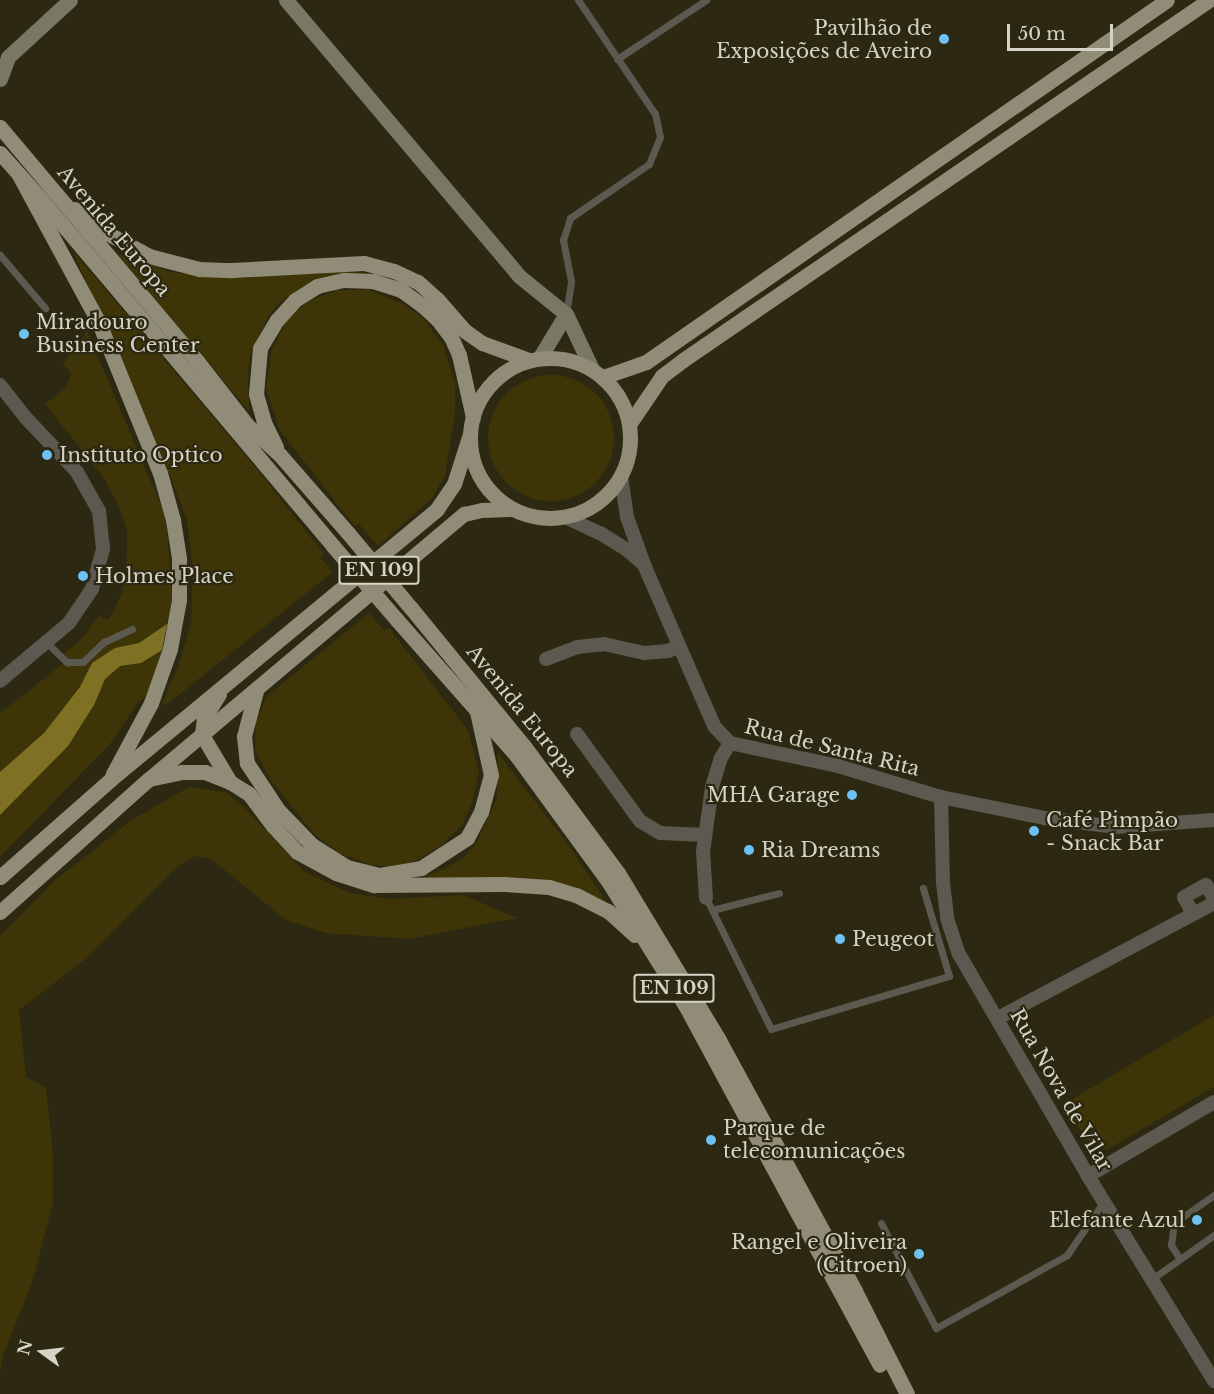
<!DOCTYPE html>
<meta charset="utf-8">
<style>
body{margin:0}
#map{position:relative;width:1214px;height:1394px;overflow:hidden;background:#2c2812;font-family:"Libre Baskerville",serif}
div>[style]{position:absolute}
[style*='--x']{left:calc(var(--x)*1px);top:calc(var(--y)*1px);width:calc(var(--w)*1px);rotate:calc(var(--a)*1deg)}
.green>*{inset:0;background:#3d3507}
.round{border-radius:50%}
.water>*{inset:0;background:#7e7123}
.lane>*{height:7px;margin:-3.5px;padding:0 3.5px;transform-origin:3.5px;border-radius:3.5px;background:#5c5a50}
.street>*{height:14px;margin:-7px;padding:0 7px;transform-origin:7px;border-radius:7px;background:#5c5a50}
.secondary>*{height:15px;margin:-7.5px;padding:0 7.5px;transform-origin:7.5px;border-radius:7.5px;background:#797766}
.primary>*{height:15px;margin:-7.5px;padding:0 7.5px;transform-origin:7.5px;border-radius:7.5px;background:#908c77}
.primary>.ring{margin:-7.5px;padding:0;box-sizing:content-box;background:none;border:15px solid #908c77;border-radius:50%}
.primary-bridge>*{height:15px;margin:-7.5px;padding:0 7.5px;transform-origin:7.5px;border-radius:7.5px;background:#908c77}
.dots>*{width:16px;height:16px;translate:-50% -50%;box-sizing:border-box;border:3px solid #2c2812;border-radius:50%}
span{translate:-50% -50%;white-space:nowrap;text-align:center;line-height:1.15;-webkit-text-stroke:4.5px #2c2812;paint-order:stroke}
.shield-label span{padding:2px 4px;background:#2c2812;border:2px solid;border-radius:4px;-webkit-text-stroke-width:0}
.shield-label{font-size:18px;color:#d5d3c6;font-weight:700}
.poi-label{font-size:20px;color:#d5d3c6}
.right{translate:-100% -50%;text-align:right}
.left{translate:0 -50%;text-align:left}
.street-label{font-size:20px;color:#d5d3c6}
.north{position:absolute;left:12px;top:1322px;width:60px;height:60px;-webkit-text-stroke:4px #2c2812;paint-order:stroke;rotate:285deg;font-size:16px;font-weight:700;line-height:24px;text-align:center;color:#d5d3c6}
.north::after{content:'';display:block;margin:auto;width:21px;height:27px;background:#d5d3c6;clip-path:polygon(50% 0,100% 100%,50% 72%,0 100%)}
.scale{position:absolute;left:1007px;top:24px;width:106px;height:27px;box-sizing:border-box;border:3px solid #d5d3c6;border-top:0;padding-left:8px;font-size:18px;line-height:21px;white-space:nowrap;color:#d5d3c6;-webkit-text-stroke:4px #2c2812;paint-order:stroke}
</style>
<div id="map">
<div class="green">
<i style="clip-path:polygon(72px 250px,260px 473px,324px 554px,320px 557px,333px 572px,166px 705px,162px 703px,178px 667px,191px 624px,193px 570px,187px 520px,162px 455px)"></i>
<i style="clip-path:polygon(117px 253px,170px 272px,205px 276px,337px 270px,369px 273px,319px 279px,281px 301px,268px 317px,251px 352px,248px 375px,249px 411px)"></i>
<i style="clip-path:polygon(338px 290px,369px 290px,403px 304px,423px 318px,443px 345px,455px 382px,455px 413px,445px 476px,432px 498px,378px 546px,359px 524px,355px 527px,279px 429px,266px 388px,272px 349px,289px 316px,313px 299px)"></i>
<i style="clip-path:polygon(87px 331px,163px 510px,167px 531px,172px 599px,160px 659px,148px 695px,139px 701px,110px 744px,0 857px,0 713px,68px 660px,64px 654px,83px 637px,99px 616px,109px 620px,121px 595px,126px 573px,127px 531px,121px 511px,104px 478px,45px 404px,66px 387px,71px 373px,63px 364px)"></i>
<i class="round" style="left:488px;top:375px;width:126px;height:126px"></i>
<i style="clip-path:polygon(369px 613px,384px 631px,389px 628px,468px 730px,479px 772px,472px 803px,462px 825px,441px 845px,418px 860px,396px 867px,371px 865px,339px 853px,314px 834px,269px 778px,255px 750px,256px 721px,267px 696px)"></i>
<i style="clip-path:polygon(498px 753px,572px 850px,607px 903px,575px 889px,418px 880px,445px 868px,464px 857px,477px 842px,497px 798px)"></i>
<i style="clip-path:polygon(189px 787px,225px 792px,244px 807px,304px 871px,349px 893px,390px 899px,463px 895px,517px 918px,409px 939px,326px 933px,286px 920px,211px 859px,193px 856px,174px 870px,87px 958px,19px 1010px,26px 1077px,46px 1088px,53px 1153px,53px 1203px,32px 1282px,3px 1355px,0 1375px,0 936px,55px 880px,132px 820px)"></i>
<i style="clip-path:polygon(1214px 1015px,1214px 1087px,1108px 1149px,1091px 1147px,1064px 1104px)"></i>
</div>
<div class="water">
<i style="clip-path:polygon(167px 624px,162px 650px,141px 663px,120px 666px,105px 679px,94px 705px,68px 746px,0 815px,0 772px,44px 733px,80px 687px,92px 663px,115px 648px,139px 643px)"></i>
</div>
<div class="lane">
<i style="--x:617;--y:59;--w:107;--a:-33.5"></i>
<i style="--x:0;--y:255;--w:70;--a:49.7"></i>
<i style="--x:566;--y:314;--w:33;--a:-81"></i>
<i style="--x:571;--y:281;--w:42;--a:-101"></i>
<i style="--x:563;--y:240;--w:23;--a:-72"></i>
<i style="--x:570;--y:218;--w:96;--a:-34.4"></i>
<i style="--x:649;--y:164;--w:29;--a:-68"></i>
<i style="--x:660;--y:137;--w:24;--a:-102"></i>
<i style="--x:655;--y:114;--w:138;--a:-124"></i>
<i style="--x:47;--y:643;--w:28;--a:44"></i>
<i style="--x:67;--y:662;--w:16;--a:0"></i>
<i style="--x:83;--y:662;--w:29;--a:-44"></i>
<i style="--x:104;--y:642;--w:31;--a:-25"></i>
<i style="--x:706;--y:898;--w:146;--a:63.6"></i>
<i style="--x:771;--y:1029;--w:186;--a:-16.6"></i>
<i style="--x:949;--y:976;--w:92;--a:-106.5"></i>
<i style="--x:712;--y:910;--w:69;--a:-14.2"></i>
<i style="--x:881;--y:1223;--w:119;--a:62.4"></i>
<i style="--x:936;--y:1328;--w:150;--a:-29.1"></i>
<i style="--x:1067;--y:1255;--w:65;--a:-55.6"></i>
<i style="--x:1180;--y:1259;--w:17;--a:-123"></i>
<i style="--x:1171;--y:1245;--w:22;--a:-82"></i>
<i style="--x:1174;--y:1223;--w:49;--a:-35"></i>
<i style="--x:1152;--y:1279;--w:76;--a:-35.4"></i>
</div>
<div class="street">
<i style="--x:0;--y:385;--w:42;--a:51.8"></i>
<i style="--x:26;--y:418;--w:74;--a:46.6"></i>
<i style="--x:77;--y:472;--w:45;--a:60.6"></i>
<i style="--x:99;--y:511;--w:38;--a:84"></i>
<i style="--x:103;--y:549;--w:41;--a:105.4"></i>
<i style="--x:92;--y:589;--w:41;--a:124.1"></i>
<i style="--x:69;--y:623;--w:90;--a:140"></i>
<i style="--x:621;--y:476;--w:41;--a:81.7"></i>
<i style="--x:627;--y:517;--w:53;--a:70.2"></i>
<i style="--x:645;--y:567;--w:173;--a:66.5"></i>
<i style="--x:714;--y:726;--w:23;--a:47"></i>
<i style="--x:730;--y:743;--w:110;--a:12"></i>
<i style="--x:838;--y:766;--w:108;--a:16.8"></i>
<i style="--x:941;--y:797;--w:105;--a:11.5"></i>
<i style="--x:1044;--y:818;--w:73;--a:7.1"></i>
<i style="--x:1116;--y:827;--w:98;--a:-4.1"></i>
<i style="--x:565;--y:517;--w:38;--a:25"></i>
<i style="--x:600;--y:533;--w:31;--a:32"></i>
<i style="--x:626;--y:549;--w:21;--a:41"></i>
<i style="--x:546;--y:659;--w:33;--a:-21"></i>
<i style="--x:577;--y:647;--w:27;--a:-6"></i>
<i style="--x:604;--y:644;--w:41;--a:12.7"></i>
<i style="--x:644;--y:653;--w:24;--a:-5"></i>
<i style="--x:668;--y:651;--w:12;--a:-24"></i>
<i style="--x:577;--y:734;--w:107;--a:54.1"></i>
<i style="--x:640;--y:821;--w:23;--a:31"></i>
<i style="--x:660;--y:833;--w:45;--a:2.5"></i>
<i style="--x:941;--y:797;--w:86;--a:88.7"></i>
<i style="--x:943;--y:883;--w:35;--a:83"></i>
<i style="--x:947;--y:918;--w:38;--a:72"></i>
<i style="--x:959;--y:954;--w:257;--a:59.8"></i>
<i style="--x:1088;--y:1176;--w:241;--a:58.4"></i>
<i style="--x:706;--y:898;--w:46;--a:-93.7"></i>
<i style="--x:703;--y:852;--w:66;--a:-82.1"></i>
<i style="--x:712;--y:787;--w:30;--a:-73"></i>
<i style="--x:721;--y:758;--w:17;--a:-59"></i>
<i style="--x:1193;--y:914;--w:19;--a:-118"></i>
<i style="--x:1184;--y:897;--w:25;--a:-29"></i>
<i style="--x:1206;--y:885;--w:15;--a:58"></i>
<i style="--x:998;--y:1018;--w:245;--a:-28"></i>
<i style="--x:1088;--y:1176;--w:146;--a:-30.4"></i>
</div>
<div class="secondary">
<i style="--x:286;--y:0;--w:361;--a:49.8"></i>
<i style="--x:519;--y:276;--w:60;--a:39"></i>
<i style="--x:566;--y:314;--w:61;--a:64.7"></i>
<i style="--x:0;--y:79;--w:23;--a:-70"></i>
<i style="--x:8;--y:57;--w:84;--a:-42.6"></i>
<i style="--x:540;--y:357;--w:50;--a:-58.8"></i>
</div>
<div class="primary">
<i style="--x:0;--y:127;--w:306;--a:49.9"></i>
<i style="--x:197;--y:361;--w:83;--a:51.9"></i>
<i style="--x:248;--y:426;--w:43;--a:42.2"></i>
<i style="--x:280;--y:455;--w:103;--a:48.9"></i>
<i style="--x:0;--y:153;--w:62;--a:48.3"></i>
<i style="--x:41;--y:199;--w:454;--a:49.9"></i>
<i style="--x:19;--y:175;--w:168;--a:61.6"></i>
<i style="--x:99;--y:323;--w:162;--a:67.9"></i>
<i style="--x:160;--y:473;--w:49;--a:74.5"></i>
<i style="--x:173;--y:520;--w:39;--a:81"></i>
<i style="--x:179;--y:559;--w:41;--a:90"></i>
<i style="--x:179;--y:600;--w:50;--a:100.4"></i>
<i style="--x:170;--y:649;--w:57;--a:109.4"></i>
<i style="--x:151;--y:703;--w:81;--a:118.2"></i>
<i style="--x:75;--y:209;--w:38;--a:37"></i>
<i style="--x:105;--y:232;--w:50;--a:28.6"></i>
<i style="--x:149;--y:256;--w:52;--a:14.6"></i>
<i style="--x:199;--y:269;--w:33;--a:2"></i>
<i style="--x:232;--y:270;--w:132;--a:-3"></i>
<i style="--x:364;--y:263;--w:31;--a:15"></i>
<i style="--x:394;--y:271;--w:26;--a:25"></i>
<i style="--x:418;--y:282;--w:25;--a:42"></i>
<i style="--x:437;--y:299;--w:43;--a:48.8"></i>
<i style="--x:465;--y:331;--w:21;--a:35"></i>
<i style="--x:482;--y:343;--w:50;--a:19.9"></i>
<i class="ring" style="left:470px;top:358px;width:145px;height:145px"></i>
<i style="--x:603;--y:377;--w:46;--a:-19.2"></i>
<i style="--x:646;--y:362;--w:634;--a:-34.79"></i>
<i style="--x:630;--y:423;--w:57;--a:-55.8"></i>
<i style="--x:662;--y:376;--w:26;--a:-37"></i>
<i style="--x:683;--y:360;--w:637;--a:-34.39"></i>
<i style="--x:276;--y:447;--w:28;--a:-116"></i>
<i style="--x:264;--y:422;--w:29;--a:-106"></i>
<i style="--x:256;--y:394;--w:46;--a:-85"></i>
<i style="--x:260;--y:348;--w:33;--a:-59"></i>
<i style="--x:277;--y:320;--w:27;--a:-48"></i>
<i style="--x:295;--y:300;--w:26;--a:-32"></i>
<i style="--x:317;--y:286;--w:28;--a:-13"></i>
<i style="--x:344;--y:280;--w:29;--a:2"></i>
<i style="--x:373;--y:281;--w:29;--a:18"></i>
<i style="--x:401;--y:290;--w:27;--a:36"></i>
<i style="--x:423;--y:306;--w:21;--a:43"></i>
<i style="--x:438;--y:320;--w:21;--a:53"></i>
<i style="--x:451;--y:337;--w:20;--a:66"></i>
<i style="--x:459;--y:355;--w:64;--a:77.3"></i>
<i style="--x:411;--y:608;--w:178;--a:50.7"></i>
<i style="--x:524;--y:746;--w:158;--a:53.5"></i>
<i style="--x:618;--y:873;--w:195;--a:58.8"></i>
<i style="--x:719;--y:1040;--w:285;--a:61.5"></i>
<i style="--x:855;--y:1291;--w:115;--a:63.2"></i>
<i style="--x:397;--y:620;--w:180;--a:48.6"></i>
<i style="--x:516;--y:755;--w:156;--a:53.9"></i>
<i style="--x:608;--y:881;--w:146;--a:58.2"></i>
<i style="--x:685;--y:1005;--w:409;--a:61.6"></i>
<i style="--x:256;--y:691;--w:47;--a:104.9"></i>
<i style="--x:244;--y:736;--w:27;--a:84"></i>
<i style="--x:247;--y:763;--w:56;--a:56.6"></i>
<i style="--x:278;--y:810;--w:49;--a:45.8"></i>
<i style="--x:312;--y:845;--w:41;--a:32.2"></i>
<i style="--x:347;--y:867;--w:34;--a:14"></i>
<i style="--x:380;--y:875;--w:42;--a:-9.7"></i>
<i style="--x:421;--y:868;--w:55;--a:-33.1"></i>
<i style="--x:467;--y:838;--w:30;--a:-62"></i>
<i style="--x:481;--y:812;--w:38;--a:-75"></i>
<i style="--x:491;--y:775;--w:65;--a:-102.5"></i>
<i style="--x:219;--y:694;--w:28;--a:122"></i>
<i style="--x:204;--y:718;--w:17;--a:97"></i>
<i style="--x:202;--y:735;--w:55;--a:59.2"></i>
<i style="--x:149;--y:779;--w:34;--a:-12"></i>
<i style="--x:182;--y:772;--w:23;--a:0"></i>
<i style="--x:205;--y:772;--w:27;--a:22"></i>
<i style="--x:230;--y:782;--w:22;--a:32"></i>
<i style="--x:249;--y:794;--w:40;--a:53"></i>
<i style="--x:273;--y:826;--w:35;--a:47"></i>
<i style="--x:297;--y:852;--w:44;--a:28.3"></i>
<i style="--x:336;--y:873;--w:40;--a:18"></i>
<i style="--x:374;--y:885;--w:131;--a:-0.4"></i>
<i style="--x:505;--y:884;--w:44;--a:3.9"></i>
<i style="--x:549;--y:887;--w:28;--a:17"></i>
<i style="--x:576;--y:895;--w:36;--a:27"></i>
<i style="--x:608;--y:911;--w:36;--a:42"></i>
<i style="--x:0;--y:877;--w:148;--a:-41.4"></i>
<i style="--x:111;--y:779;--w:423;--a:-39.6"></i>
<i style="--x:437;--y:509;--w:30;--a:-56"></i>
<i style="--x:454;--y:484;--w:52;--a:-72.3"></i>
<i style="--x:0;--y:912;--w:200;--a:-41.8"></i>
<i style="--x:149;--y:779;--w:412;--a:-40.1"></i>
<i style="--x:464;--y:514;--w:18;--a:-13"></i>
<i style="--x:482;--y:510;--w:30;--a:-2"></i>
</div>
<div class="primary-bridge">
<i style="--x:348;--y:533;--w:98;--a:50"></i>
<i style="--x:333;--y:546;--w:98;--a:49.1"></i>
</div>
<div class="dots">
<i style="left:944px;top:39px;background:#6dc2f3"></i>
<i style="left:24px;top:334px;background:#6dc2f3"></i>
<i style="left:47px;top:455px;background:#6dc2f3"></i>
<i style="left:83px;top:576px;background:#6dc2f3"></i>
<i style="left:852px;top:795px;background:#6dc2f3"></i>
<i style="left:1034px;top:831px;background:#6dc2f3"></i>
<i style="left:749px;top:850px;background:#6dc2f3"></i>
<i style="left:840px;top:939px;background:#6dc2f3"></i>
<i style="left:711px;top:1140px;background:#6dc2f3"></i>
<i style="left:1197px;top:1220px;background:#6dc2f3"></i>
<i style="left:919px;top:1254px;background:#6dc2f3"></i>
</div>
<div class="shield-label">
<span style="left:379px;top:570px">EN 109</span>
<span style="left:674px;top:988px">EN 109</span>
</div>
<div class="poi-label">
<span class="right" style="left:932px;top:40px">Pavilhão de<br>Exposições de Aveiro</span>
<span class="left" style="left:36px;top:334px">Miradouro<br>Business Center</span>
<span class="left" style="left:59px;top:455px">Instituto Optico</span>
<span class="left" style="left:95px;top:576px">Holmes Place</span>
<span class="right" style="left:840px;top:795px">MHA Garage</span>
<span class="left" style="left:1046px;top:832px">Café Pimpão<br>- Snack Bar</span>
<span class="left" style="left:761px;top:850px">Ria Dreams</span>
<span class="left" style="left:852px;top:939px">Peugeot</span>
<span class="left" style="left:723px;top:1140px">Parque de<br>telecomunicações</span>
<span class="right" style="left:1185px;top:1220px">Elefante Azul</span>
<span class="right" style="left:907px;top:1254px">Rangel e Oliveira<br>(Citroen)</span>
</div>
<div class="street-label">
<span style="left:114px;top:231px;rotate:50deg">Avenida Europa</span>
<span style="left:522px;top:711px;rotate:51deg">Avenida Europa</span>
<span style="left:832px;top:748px;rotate:14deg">Rua de Santa Rita</span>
<span style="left:1061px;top:1090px;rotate:60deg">Rua Nova de Vilar</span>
</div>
<div class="north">N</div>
<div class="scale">50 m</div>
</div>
